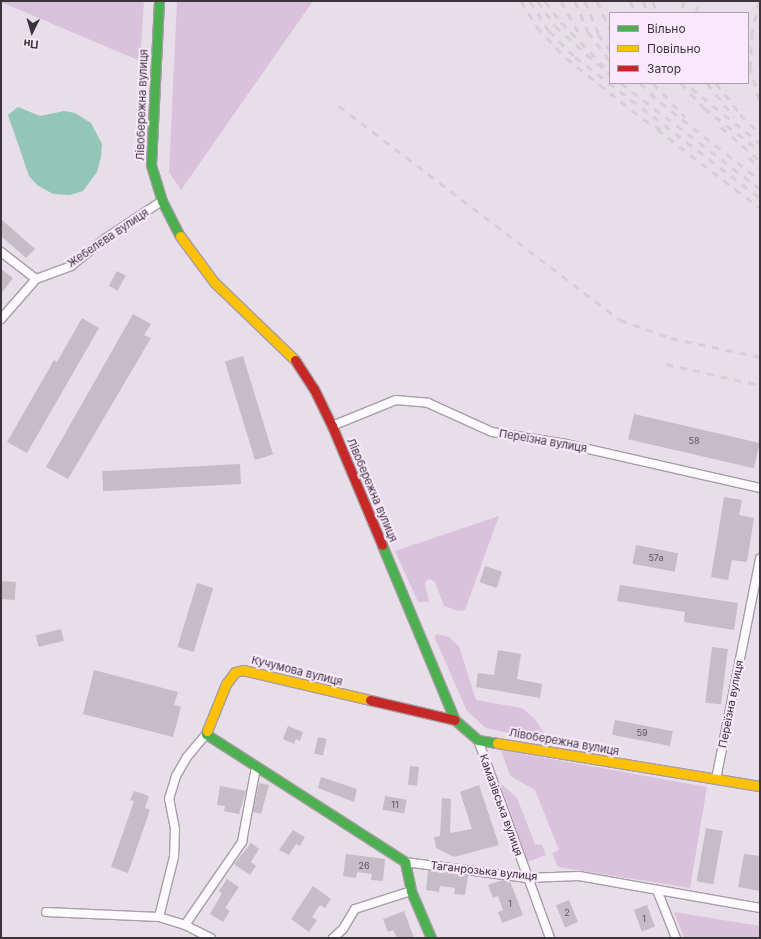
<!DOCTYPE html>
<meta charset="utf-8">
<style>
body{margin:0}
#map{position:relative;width:761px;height:939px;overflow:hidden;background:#e8dee9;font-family:Inter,sans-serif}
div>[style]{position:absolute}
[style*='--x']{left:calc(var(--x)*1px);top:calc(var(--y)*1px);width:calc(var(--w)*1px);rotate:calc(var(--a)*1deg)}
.green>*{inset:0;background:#dac1dc}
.water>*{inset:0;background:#93c6b7}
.building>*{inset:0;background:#c4bdc5;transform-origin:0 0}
.roads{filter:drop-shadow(1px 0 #a59ea5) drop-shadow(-1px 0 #a59ea5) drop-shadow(0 1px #a59ea5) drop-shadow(0 -1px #a59ea5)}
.street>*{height:8px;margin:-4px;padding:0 4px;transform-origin:4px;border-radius:4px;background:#fcfafc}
.fast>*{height:9px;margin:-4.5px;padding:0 4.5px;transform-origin:4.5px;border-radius:4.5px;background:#4caf50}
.slow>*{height:9px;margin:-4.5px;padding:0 4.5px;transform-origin:4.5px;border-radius:4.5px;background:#ffc107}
.jam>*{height:9px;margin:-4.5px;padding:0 4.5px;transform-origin:4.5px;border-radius:4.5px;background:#c62828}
.rail>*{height:3px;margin-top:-1.5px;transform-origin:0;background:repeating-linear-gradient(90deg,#d4d1d4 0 7px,transparent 0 14px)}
span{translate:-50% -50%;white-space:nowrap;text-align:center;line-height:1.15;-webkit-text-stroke:4px #f9e7fb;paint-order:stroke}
.number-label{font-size:9px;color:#5d565e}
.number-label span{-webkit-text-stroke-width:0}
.street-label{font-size:11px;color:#3b343b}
.frame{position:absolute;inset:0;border:2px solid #3b343b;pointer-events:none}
.legend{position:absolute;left:609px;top:12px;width:140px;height:72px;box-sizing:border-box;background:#f9e7fb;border:1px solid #ad9fae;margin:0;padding:5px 7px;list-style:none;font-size:12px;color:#3b343b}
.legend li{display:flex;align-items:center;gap:8px;height:20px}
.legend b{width:20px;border:1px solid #ad9fae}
.north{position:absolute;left:12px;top:12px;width:40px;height:40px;-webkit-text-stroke:3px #f9e7fb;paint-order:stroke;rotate:185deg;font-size:11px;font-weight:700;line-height:16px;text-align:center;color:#3b343b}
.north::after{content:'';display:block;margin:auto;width:14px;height:18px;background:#3b343b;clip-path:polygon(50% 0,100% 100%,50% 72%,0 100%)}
</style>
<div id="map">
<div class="green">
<i style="clip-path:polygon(1px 1px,144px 1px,140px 61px,1px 2px)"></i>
<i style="clip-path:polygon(177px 1px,313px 1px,181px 190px,169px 172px)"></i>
<i style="clip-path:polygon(499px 516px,465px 610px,458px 611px,444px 606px,435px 582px,431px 579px,427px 580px,425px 584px,429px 602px,418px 602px,395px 551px)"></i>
<i style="clip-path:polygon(437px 634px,449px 637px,459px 646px,476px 700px,522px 708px,535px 719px,549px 741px,486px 728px,467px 711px,434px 636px)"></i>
<i style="clip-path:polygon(501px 750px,707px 787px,690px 888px,558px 867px,552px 853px,559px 850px,535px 790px,510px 776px)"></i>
<i style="clip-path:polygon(500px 783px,517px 798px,535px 844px,542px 845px,546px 855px,528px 862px)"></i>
<i style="clip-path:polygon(674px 912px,760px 926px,760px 938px,684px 938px)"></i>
</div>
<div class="water">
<i style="clip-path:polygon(18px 107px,40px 116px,64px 111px,75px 113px,91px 123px,102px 144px,101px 157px,97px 172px,83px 191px,70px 195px,53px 194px,37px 185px,29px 176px,8px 115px)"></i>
</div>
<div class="building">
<i style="clip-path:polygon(1px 219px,35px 249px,26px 258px,1px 236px)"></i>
<i style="clip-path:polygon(1px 269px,13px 278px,1px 294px)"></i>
<i style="left:117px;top:271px;width:10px;height:17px;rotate:29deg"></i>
<i style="clip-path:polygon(133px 314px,151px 324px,144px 335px,151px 338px,68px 479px,46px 467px)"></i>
<i style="clip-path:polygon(82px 318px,99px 328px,27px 453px,7px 442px,54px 360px,57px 362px)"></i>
<i style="left:243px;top:356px;width:103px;height:19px;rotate:73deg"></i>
<i style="left:634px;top:414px;width:129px;height:26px;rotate:13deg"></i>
<i style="left:240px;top:464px;width:20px;height:138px;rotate:87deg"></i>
<i style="clip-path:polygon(724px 497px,742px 500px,739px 515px,754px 518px,747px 562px,732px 560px,728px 580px,711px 577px)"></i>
<i style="left:636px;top:545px;width:43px;height:19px;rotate:11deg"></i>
<i style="left:485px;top:566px;width:18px;height:17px;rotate:19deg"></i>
<i style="left:1px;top:581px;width:15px;height:18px;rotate:4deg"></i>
<i style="left:197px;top:583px;width:17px;height:67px;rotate:17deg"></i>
<i style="clip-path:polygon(620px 585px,738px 603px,734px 630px,684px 622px,685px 612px,617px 601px)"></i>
<i style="left:61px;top:629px;width:12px;height:26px;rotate:76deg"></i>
<i style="left:712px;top:647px;width:16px;height:56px;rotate:7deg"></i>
<i style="clip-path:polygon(498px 650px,521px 654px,517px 679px,542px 684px,540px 698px,476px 687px,478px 673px,494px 675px)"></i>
<i style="clip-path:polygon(94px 670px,178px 692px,174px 705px,181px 707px,173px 737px,83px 714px)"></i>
<i style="left:615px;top:720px;width:59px;height:15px;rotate:11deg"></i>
<i style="clip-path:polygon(288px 726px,303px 732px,300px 741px,296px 739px,294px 744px,283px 739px)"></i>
<i style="left:318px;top:737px;width:9px;height:17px;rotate:13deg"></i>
<i style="left:410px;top:766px;width:9px;height:19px;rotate:6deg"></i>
<i style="clip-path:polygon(321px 777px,357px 789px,354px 802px,318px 788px)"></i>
<i style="clip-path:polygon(259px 783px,269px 785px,261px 814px,253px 812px)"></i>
<i style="clip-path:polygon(479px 785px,499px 845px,454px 857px,436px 848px,434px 837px,440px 836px,442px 798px,451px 799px,450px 833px,472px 829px,460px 792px)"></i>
<i style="clip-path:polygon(220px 786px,246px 791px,239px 814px,224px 811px,225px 806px,217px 805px)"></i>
<i style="clip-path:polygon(134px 791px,149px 796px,145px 808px,150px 810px,128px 873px,111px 867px,134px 801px,130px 800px)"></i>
<i style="left:385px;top:796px;width:22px;height:14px;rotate:10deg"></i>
<i style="left:706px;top:828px;width:17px;height:54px;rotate:10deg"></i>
<i style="clip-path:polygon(293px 830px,305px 837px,300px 846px,296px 844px,289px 855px,279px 850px)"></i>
<i style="clip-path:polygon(251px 843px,259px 849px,251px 862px,256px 866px,250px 875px,234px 864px)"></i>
<i style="clip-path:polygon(346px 854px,385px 859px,383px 881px,371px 880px,372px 874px,357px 872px,356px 878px,343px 876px)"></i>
<i style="clip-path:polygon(744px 854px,760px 856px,760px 891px,738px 887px)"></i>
<i style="clip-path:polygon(428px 871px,468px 876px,465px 895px,454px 894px,455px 888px,440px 886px,439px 892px,426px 890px)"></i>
<i style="clip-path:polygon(227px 879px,239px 887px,225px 908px,230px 911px,223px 922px,210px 914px,222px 893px,219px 891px)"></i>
<i style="clip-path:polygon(503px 880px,510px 881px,523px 915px,502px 923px,498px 912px,503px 910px,498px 896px,493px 898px,488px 885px)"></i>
<i style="clip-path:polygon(313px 886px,331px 899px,325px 908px,320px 905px,312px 917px,317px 920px,309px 932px,291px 919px)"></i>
<i style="left:569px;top:900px;width:24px;height:14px;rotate:68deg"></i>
<i style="left:647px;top:905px;width:23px;height:14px;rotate:70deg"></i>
<i style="clip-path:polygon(404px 911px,414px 938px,397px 938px,393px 930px,388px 932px,383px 919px)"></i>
</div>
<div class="roads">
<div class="street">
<i style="--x:1;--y:252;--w:44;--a:37.6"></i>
<i style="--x:1;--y:319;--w:53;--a:-48.8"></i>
<i style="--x:36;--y:279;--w:37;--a:-20"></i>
<i style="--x:71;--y:266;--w:45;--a:-38.7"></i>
<i style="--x:106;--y:238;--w:67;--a:-33.5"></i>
<i style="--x:332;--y:426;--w:69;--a:-22.1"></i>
<i style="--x:396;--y:400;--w:32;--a:5"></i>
<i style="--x:428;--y:403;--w:70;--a:24.4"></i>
<i style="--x:492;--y:432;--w:75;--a:9.2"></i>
<i style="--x:566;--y:444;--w:199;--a:12.8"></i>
<i style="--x:478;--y:740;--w:211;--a:70"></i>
<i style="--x:716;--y:779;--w:225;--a:-78.7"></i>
<i style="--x:405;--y:862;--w:123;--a:7.5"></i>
<i style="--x:527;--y:878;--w:52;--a:-2.2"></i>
<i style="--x:579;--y:876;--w:184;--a:10"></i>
<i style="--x:657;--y:890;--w:52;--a:68.4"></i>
<i style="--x:46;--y:912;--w:113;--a:2.5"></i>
<i style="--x:159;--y:917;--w:27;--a:17"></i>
<i style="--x:185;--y:925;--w:29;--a:27"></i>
<i style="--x:159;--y:917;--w:62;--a:-76"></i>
<i style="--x:174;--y:857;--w:28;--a:-88"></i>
<i style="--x:175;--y:829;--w:31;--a:-101"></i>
<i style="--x:169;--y:799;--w:24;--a:-73"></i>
<i style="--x:176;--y:776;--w:22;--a:-60"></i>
<i style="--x:187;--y:757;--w:30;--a:-50"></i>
<i style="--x:185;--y:925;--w:101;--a:-55.5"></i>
<i style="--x:242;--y:842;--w:76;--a:-79.4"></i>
<i style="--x:333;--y:938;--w:13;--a:-42"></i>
<i style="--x:343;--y:929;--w:23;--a:-59"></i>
<i style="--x:355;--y:909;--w:59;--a:-17.8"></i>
</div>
<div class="fast">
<i style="--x:159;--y:1;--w:164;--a:92.8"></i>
<i style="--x:151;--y:165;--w:38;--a:73"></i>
<i style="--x:162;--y:201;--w:39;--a:63"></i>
<i style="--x:382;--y:545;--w:190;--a:67.4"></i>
<i style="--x:455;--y:720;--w:30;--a:41"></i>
<i style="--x:478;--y:740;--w:19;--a:9"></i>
<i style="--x:207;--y:731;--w:3;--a:108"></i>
<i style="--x:206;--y:734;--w:237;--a:32.7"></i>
<i style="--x:405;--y:862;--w:30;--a:78"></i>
<i style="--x:411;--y:891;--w:51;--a:66.9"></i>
</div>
<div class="slow">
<i style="--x:180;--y:236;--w:57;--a:53.5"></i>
<i style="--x:214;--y:282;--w:112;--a:43.9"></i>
<i style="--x:207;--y:731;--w:51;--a:-68"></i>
<i style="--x:226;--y:684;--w:15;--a:-53"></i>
<i style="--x:235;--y:672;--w:8;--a:-14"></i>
<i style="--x:243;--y:670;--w:130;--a:13.3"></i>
<i style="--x:497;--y:743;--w:266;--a:9.3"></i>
</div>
<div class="jam">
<i style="--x:295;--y:360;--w:35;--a:57"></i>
<i style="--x:314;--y:389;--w:41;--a:64.1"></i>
<i style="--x:332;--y:426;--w:129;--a:67.2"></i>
<i style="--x:370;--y:700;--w:87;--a:13.2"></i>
</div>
</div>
<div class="rail">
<i style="--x:521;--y:1;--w:31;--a:58"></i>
<i style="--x:537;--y:27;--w:42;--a:46.9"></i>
<i style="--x:566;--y:58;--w:98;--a:38.4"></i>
<i style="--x:643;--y:119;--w:23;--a:29"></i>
<i style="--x:530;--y:1;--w:36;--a:58"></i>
<i style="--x:549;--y:31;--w:37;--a:45"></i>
<i style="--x:575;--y:57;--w:233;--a:37.3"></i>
<i style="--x:538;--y:1;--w:30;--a:56"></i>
<i style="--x:555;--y:26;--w:74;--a:41.7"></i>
<i style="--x:545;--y:1;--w:26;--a:53"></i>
<i style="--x:561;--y:22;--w:62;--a:45.7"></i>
<i style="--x:561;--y:1;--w:38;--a:61"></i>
<i style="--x:575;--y:1;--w:34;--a:67"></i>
<i style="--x:588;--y:32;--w:36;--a:53"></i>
<i style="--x:585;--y:1;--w:35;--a:68"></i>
<i style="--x:598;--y:34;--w:20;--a:53"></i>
<i style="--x:597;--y:1;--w:32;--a:66"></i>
<i style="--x:630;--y:1;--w:13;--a:63"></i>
<i style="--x:643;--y:1;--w:13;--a:67"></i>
<i style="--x:653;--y:1;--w:12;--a:76"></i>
<i style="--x:683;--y:1;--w:12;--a:90"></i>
<i style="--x:759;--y:1;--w:33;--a:102"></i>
<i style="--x:752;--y:33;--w:33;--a:93"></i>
<i style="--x:750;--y:66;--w:39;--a:75"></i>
<i style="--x:697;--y:13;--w:12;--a:-90"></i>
<i style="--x:621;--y:83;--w:175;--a:37.3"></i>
<i style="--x:640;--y:83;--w:28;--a:44"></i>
<i style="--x:660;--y:102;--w:127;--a:38"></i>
<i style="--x:653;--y:83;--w:47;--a:46.7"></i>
<i style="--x:681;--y:83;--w:34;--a:47"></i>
<i style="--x:704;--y:108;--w:71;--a:37.5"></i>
<i style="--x:707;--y:83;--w:43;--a:51.5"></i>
<i style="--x:716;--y:83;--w:39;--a:52"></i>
<i style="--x:740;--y:114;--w:28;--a:45"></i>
<i style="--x:691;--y:88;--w:88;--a:38.6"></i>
<i style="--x:339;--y:106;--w:353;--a:37.3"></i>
<i style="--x:620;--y:320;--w:54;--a:19.4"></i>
<i style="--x:671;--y:338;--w:91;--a:12.1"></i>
<i style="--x:721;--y:127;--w:52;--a:41.1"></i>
<i style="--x:657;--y:129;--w:130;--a:37.5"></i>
<i style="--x:749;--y:157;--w:16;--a:47"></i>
<i style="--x:666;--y:364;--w:96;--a:12.6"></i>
</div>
<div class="number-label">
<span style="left:694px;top:441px">58</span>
<span style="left:656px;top:558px">57а</span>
<span style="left:642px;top:733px">59</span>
<span style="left:395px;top:805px">11</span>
<span style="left:364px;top:866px">26</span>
<span style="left:510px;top:904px">1</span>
<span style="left:567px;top:913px">2</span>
<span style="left:644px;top:919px">1</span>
</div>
<div class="street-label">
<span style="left:142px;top:105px;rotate:-88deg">Лівобережна вулиця</span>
<span style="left:108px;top:238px;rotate:-34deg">Жебелєва вулиця</span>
<span style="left:543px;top:441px;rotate:10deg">Переїзна вулиця</span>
<span style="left:372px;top:490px;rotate:67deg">Лівобережна вулиця</span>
<span style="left:297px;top:671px;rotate:14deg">Кучумова вулиця</span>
<span style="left:731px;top:704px;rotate:-79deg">Переїзна вулиця</span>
<span style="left:564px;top:742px;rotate:10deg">Лівобережна вулиця</span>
<span style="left:501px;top:805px;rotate:70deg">Камазівська вулиця</span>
<span style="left:484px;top:871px;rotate:6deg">Таганрозька вулиця</span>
</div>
<div class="frame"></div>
<ul class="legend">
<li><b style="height:5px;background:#4caf50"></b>Вільно</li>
<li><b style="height:5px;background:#ffc107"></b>Повільно</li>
<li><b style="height:5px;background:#c62828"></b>Затор</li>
</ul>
<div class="north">Пн</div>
</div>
